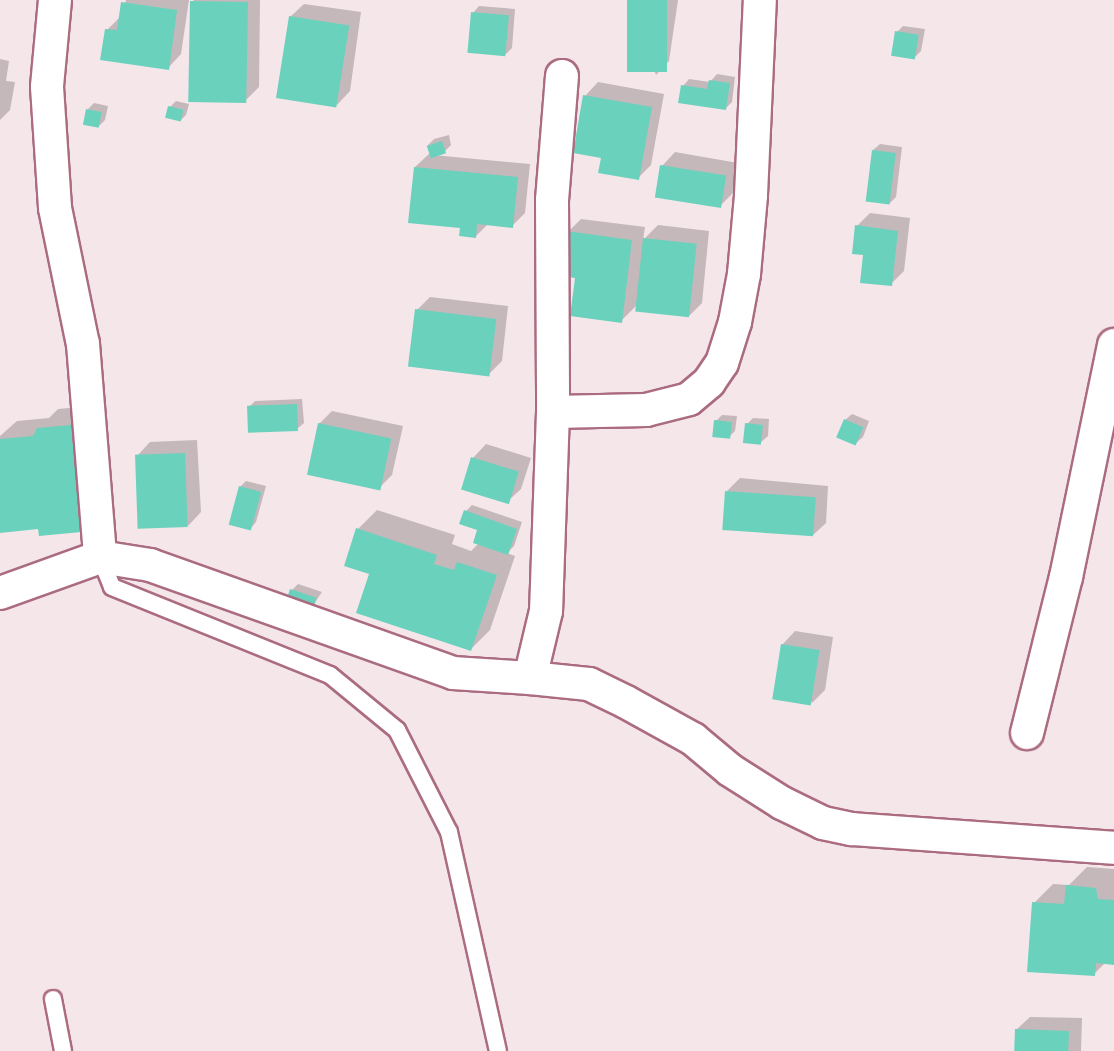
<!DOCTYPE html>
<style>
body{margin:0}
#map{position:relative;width:1114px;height:1051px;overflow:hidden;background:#f5e6ea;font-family:"Sofia Sans Condensed",sans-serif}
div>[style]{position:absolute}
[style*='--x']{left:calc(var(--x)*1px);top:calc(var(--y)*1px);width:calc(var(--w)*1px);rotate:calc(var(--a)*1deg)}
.shadow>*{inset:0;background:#0003}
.building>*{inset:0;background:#6ad1bc;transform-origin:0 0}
.roads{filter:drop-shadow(2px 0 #ab6c81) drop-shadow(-2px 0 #ab6c81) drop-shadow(0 2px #ab6c81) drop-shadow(0 -2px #ab6c81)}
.lane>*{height:16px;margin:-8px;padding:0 8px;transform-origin:8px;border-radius:8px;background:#fff}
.street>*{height:32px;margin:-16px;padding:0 16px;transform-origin:16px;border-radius:16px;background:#fff}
span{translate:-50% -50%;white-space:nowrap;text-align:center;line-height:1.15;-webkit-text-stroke:5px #f8f8f8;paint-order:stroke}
</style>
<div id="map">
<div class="shadow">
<i style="clip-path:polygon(126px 0,189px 0,181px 54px,168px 68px,107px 30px,121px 16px)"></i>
<i style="clip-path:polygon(194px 0,260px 0,259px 87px,246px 100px,192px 2px)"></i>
<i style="clip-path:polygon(629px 0,678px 0,669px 61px,656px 75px)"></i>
<i style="clip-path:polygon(304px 4px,361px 12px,350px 91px,337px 105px,290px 17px)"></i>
<i style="clip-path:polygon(479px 6px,515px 9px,512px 48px,506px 54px,473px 13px)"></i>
<i style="clip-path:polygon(903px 26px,925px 29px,921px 51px,915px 57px,897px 32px)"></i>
<i style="clip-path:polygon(0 59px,9px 61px,6px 81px,15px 82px,10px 110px,0 120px)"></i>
<i style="clip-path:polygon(717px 74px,735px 77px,732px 102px,726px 108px,683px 86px,689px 79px,710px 82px)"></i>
<i style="clip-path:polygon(598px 82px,664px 94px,651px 165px,638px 178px,603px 157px,585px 96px)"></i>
<i style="clip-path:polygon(176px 101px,189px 104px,186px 115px,180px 121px,170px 107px)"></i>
<i style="clip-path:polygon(94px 103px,108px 106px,105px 120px,99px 126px,88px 109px)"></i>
<i style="clip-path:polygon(449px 135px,451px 145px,445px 151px,433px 155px,530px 164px,525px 213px,512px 226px,488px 224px,475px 237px,462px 226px,415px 167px,430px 153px,427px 146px,434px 139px)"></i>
<i style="clip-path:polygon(880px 144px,902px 147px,896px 197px,889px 204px,873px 150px)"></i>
<i style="clip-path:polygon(675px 152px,738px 163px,733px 193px,720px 206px,662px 166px)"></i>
<i style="clip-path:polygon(870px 213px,910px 218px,904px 271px,891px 284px,865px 254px,857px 226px)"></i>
<i style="clip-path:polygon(581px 219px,645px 227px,643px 240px,658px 225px,709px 231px,702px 303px,688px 317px,637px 305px,621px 321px,577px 276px,568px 232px)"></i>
<i style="clip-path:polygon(430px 297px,508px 306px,502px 361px,489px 374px,417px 310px)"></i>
<i style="clip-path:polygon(302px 399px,304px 423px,297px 429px,248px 408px,255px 401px)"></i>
<i style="clip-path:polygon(90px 406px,99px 511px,80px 531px,39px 527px,0 531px,0 436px,17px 421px,49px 418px,58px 409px)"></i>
<i style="clip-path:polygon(332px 411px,403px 426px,392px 475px,379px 488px,319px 424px)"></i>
<i style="clip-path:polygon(852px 414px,869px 421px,863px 437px,856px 443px,845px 420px)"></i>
<i style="clip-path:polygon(722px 415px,737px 416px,735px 431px,729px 437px,716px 421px)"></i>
<i style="clip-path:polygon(753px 418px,769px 419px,768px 436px,761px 442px,747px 424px)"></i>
<i style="clip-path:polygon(197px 440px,201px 512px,188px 526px,137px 456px,150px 442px)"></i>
<i style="clip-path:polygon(486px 444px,531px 458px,521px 489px,507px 502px,473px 458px)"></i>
<i style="clip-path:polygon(740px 478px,828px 486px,826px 523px,812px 536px,727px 491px)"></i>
<i style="clip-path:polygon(246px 481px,266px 486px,256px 522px,250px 529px,240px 487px)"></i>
<i style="clip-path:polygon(472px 505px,522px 522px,514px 546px,507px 553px,515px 556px,490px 630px,471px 649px,371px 573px,358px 529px,377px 510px,455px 535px,452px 544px,471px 551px,479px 543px,479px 529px,466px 511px)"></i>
<i style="clip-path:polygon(298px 584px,322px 592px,312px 607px,292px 590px)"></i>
<i style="clip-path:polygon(795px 631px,833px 637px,825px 690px,812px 703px,782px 645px)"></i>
<i style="clip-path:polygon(1087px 867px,1114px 869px,1114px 963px,1106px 962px,1094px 974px,1034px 903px,1053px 884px,1069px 885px)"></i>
<i style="clip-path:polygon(1030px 1017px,1082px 1018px,1081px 1051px,1016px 1051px,1016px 1030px)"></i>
</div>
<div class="building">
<i style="left:627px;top:0;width:40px;height:72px"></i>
<i style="left:190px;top:1px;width:58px;height:101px;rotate:1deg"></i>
<i style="clip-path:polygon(121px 2px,177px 10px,169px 70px,100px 60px,105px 29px,117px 30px)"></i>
<i style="left:471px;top:12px;width:38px;height:41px;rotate:5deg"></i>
<i style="left:289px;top:16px;width:61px;height:83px;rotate:9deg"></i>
<i style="left:895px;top:31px;width:24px;height:25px;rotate:9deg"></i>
<i style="clip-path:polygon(709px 80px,730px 83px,726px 110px,678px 103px,681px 85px,707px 89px)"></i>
<i style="clip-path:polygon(583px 95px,652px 107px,639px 180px,598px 173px,601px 158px,573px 153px)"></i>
<i style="left:168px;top:106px;width:16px;height:12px;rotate:14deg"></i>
<i style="left:86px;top:109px;width:16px;height:16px;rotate:11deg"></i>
<i style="left:442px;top:141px;width:13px;height:16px;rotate:72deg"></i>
<i style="left:872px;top:150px;width:24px;height:52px;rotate:7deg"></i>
<i style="left:660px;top:165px;width:67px;height:33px;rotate:9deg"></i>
<i style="clip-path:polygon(414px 167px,518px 177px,513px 228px,477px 224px,476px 238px,459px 236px,460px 228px,408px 223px)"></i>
<i style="clip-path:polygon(855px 225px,898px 231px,892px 286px,860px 283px,863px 255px,852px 254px)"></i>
<i style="clip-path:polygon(566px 231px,632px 240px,622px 323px,570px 316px,575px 278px,561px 276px)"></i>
<i style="left:643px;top:238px;width:54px;height:74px;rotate:6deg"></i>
<i style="left:415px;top:309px;width:82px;height:58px;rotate:7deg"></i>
<i style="left:297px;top:404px;width:27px;height:50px;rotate:88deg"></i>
<i style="left:844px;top:419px;width:21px;height:20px;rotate:23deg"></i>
<i style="left:714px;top:420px;width:18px;height:17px;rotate:6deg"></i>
<i style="left:318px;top:423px;width:75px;height:53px;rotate:12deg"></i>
<i style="left:745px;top:423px;width:18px;height:20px;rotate:6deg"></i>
<i style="clip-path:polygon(71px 425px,81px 532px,39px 536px,38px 529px,0 533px,0 439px,33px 436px,37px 428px)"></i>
<i style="left:185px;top:453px;width:74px;height:50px;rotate:88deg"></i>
<i style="left:471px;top:457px;width:50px;height:34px;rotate:17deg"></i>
<i style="left:239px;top:486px;width:23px;height:40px;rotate:15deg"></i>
<i style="left:725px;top:491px;width:91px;height:39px;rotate:4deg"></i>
<i style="clip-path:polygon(464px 510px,517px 529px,508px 555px,473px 543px,477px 530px,459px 524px)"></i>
<i style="clip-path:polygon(356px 528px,437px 555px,434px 564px,454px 570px,457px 562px,497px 575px,471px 651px,356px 613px,369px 574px,344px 566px)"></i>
<i style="left:290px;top:589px;width:28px;height:12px;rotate:18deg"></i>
<i style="left:781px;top:644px;width:39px;height:56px;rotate:9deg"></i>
<i style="clip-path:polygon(1066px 885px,1096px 888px,1098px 899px,1114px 900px,1114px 965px,1096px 963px,1095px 976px,1027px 972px,1032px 902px,1064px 904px)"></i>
<i style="left:1015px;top:1029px;width:54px;height:22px;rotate:2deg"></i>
</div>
<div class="roads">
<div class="lane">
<i style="--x:100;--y:557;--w:32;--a:68"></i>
<i style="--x:112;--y:587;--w:235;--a:22"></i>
<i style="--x:330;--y:675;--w:87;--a:39.4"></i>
<i style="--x:397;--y:730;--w:114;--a:63"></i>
<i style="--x:449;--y:832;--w:224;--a:77.4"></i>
<i style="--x:53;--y:999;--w:53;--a:79.1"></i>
</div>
<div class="street">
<i style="--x:55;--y:0;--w:87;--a:95.3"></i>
<i style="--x:47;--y:87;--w:121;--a:86.2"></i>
<i style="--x:55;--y:208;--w:139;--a:78.4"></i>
<i style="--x:83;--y:344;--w:214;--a:85.4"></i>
<i style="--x:562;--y:76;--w:124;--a:94.6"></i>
<i style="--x:552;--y:200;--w:212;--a:89.7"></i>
<i style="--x:553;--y:412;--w:199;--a:92"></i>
<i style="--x:546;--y:611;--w:69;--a:103.4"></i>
<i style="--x:530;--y:678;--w:59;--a:5.8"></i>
<i style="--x:589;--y:684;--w:41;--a:25.9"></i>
<i style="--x:626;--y:702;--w:77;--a:28.9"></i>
<i style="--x:693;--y:739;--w:48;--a:40"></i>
<i style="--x:730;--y:770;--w:62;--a:32.4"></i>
<i style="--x:782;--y:803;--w:46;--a:26"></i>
<i style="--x:823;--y:823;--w:30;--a:12"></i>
<i style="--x:852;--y:829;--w:263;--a:4.1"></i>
<i style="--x:553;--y:412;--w:93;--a:-1.2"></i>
<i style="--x:646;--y:410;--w:44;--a:-14.3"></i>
<i style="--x:689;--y:399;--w:26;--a:-40"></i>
<i style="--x:709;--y:382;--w:23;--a:-56"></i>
<i style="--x:722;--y:363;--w:43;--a:-72.4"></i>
<i style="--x:735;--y:322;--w:49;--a:-79.4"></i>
<i style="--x:744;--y:274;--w:79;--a:-84.9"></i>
<i style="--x:751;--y:195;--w:195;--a:-87.4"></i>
<i style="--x:0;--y:593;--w:106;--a:-19.8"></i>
<i style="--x:100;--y:557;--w:51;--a:9.1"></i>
<i style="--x:150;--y:565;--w:322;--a:19.6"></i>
<i style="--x:453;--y:673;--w:77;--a:3.7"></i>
<i style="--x:1027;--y:733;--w:161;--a:-76"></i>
<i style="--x:1066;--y:577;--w:237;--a:-78.3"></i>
</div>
</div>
</div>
